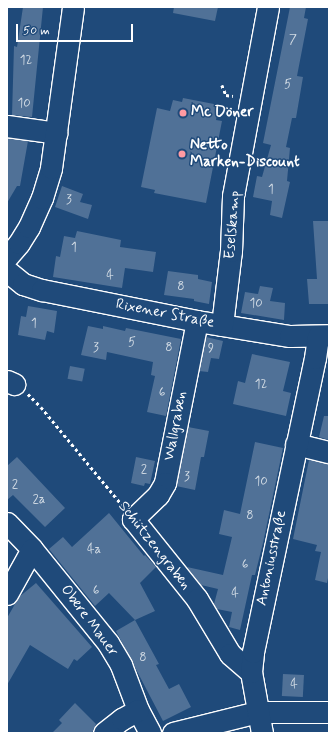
<!DOCTYPE html>
<meta charset="utf-8">
<style>
body{margin:0}
#map{position:relative;width:336px;height:740px;overflow:hidden;background:#1f4a7a;font-family:Mynerve,sans-serif}
div>[style]{position:absolute}
[style*='--x']{left:calc(var(--x)*1px);top:calc(var(--y)*1px);width:calc(var(--w)*1px);rotate:calc(var(--a)*1deg)}
.building>*{inset:0;background:#507197;transform-origin:0 0}
.path>*{height:2.5px;margin-top:-1.25px;transform-origin:0;background:repeating-linear-gradient(90deg,#fff 0 3px,transparent 0 6px)}
.roads{filter:drop-shadow(1px 0 #fff) drop-shadow(-1px 0 #fff) drop-shadow(0 1px #fff) drop-shadow(0 -1px #fff)}
.minor>*{height:21px;margin:-10.5px;padding:0 10.5px;transform-origin:10.5px;border-radius:10.5px;background:#1f4a7a}
.dots>*{width:11px;height:11px;translate:-50% -50%;box-sizing:border-box;border:2px solid #1f4a7a;border-radius:50%}
span{translate:-50% -50%;white-space:nowrap;text-align:center;line-height:1.15;-webkit-text-stroke:3px #1f4a7a;paint-order:stroke}
.number-label{font-size:13px;color:#d3dce5}
.number-label span{-webkit-text-stroke-width:0}
.poi-label{font-size:15px;color:#fff;font-weight:700}
.left{translate:0 -50%;text-align:left}
.street-label{font-size:15px;color:#fff}
.frame{position:absolute;inset:0;border:8px solid #fff;pointer-events:none}
.scale{position:absolute;left:16px;top:24px;width:117px;height:18px;box-sizing:border-box;border:2px solid #fff;border-top:0;padding-left:5px;font-size:12px;line-height:14px;white-space:nowrap;color:#fff;-webkit-text-stroke:3px #1f4a7a;paint-order:stroke}
</style>
<div id="map">
<div class="building">
<i style="clip-path:polygon(23px 7px,43px 7px,32px 117px,12px 115px,14px 46px,17px 47px)"></i>
<i style="clip-path:polygon(174px 7px,218px 7px,215px 21px,173px 13px)"></i>
<i style="clip-path:polygon(290px 7px,306px 7px,304px 18px,308px 19px,297px 76px,303px 77px,296px 118px,292px 118px,286px 147px,290px 148px,287px 181px,290px 182px,282px 218px,270px 215px,272px 201px,253px 197px,257px 176px,262px 177px,271px 145px,263px 143px)"></i>
<i style="clip-path:polygon(183px 98px,219px 105px,216px 120px,222px 121px,206px 203px,154px 193px,155px 190px,141px 187px,157px 108px,170px 111px,173px 100px,182px 102px)"></i>
<i style="clip-path:polygon(7px 138px,28px 141px,20px 186px,17px 186px,7px 203px)"></i>
<i style="clip-path:polygon(62px 186px,83px 194px,80px 202px,92px 205px,88px 219px,55px 207px)"></i>
<i style="clip-path:polygon(313px 221px,329px 221px,329px 304px,309px 304px,307px 279px,317px 279px)"></i>
<i style="clip-path:polygon(77px 231px,121px 240px,120px 247px,156px 252px,153px 272px,125px 268px,122px 288px,53px 277px,56px 256px,60px 257px,64px 236px,75px 238px)"></i>
<i style="clip-path:polygon(168px 271px,198px 275px,198px 279px,212px 282px,209px 304px,194px 301px,194px 299px,164px 295px)"></i>
<i style="clip-path:polygon(260px 286px,273px 288px,270px 301px,285px 303px,284px 320px,241px 313px,245px 292px,258px 294px)"></i>
<i style="clip-path:polygon(28px 306px,57px 311px,54px 333px,47px 331px,45px 340px,18px 335px,21px 316px,26px 317px)"></i>
<i style="clip-path:polygon(88px 326px,103px 329px,103px 326px,125px 331px,126px 328px,181px 339px,166px 416px,147px 412px,155px 376px,151px 375px,153px 362px,107px 352px,106px 360px,81px 355px)"></i>
<i style="clip-path:polygon(206px 337px,223px 341px,219px 359px,211px 358px,208px 372px,199px 371px)"></i>
<i style="clip-path:polygon(252px 354px,290px 362px,283px 391px,291px 393px,286px 416px,233px 404px,238px 381px,245px 383px)"></i>
<i style="left:70px;top:366px;width:15px;height:13px;rotate:11deg"></i>
<i style="clip-path:polygon(324px 416px,329px 416px,329px 440px,319px 437px)"></i>
<i style="clip-path:polygon(188px 427px,209px 431px,204px 457px,201px 457px,195px 490px,176px 486px)"></i>
<i style="clip-path:polygon(255px 442px,283px 448px,263px 543px,255px 575px,252px 575px,240px 630px,229px 627px,232px 612px,217px 609px,214px 604px,218px 589px,201px 585px,187px 567px,223px 575px,232px 537px,219px 534px,224px 510px,240px 514px)"></i>
<i style="clip-path:polygon(17px 457px,65px 508px,45px 527px,13px 495px,7px 500px,7px 466px)"></i>
<i style="clip-path:polygon(136px 457px,155px 461px,150px 484px,145px 483px,144px 486px,131px 483px)"></i>
<i style="clip-path:polygon(309px 460px,329px 464px,329px 573px,327px 583px,315px 580px,321px 552px,315px 551px,317px 545px,293px 539px)"></i>
<i style="clip-path:polygon(109px 513px,144px 556px,145px 555px,156px 567px,140px 583px,155px 611px,135px 620px,159px 664px,156px 665px,169px 689px,179px 684px,191px 707px,163px 721px,116px 631px,135px 620px,109px 593px,95px 606px,49px 549px,63px 537px,72px 547px)"></i>
<i style="clip-path:polygon(36px 583px,92px 647px,77px 661px,74px 659px,68px 669px,30px 645px,7px 685px,7px 618px,19px 597px)"></i>
<i style="left:283px;top:674px;width:21px;height:22px;rotate:3deg"></i>
<i style="clip-path:polygon(75px 703px,96px 724px,92px 733px,52px 733px,62px 723px,59px 720px)"></i>
</div>
<div class="path">
<i style="--x:222;--y:85;--w:11;--a:68"></i>
<i style="--x:226;--y:95;--w:7;--a:8"></i>
<i style="--x:28;--y:394;--w:18;--a:45"></i>
<i style="--x:41;--y:407;--w:129;--a:50.4"></i>
</div>
<div class="roads">
<div class="minor">
<i style="--x:7;--y:126;--w:50;--a:8"></i>
<i style="--x:7;--y:257;--w:18;--a:-49"></i>
<i style="--x:19;--y:243;--w:19;--a:-58"></i>
<i style="--x:29;--y:227;--w:32;--a:-66"></i>
<i style="--x:42;--y:198;--w:31;--a:-73"></i>
<i style="--x:51;--y:168;--w:162;--a:-82.2"></i>
<i style="--x:7;--y:271;--w:21;--a:39"></i>
<i style="--x:23;--y:284;--w:20;--a:18"></i>
<i style="--x:42;--y:290;--w:158;--a:11.3"></i>
<i style="--x:197;--y:321;--w:94;--a:9.2"></i>
<i style="--x:290;--y:336;--w:39;--a:-1"></i>
<i style="--x:197;--y:321;--w:165;--a:101.2"></i>
<i style="--x:165;--y:483;--w:14;--a:120"></i>
<i style="--x:158;--y:495;--w:35;--a:136"></i>
<i style="--x:133;--y:519;--w:102;--a:51.3"></i>
<i style="--x:197;--y:599;--w:64;--a:59"></i>
<i style="--x:230;--y:654;--w:28;--a:41"></i>
<i style="--x:222;--y:325;--w:75;--a:-83.1"></i>
<i style="--x:231;--y:251;--w:55;--a:-87.9"></i>
<i style="--x:233;--y:196;--w:192;--a:-79.5"></i>
<i style="--x:7;--y:381;--w:8;--a:23"></i>
<i style="--x:296;--y:444;--w:34;--a:14"></i>
<i style="--x:7;--y:523;--w:36;--a:46"></i>
<i style="--x:32;--y:549;--w:121;--a:51"></i>
<i style="--x:108;--y:643;--w:26;--a:59"></i>
<i style="--x:121;--y:665;--w:48;--a:69.3"></i>
<i style="--x:138;--y:710;--w:26;--a:62"></i>
<i style="--x:7;--y:594;--w:51;--a:-60.9"></i>
<i style="--x:104;--y:733;--w:23;--a:-38"></i>
<i style="--x:122;--y:719;--w:18;--a:-29"></i>
<i style="--x:173;--y:733;--w:87;--a:-14"></i>
<i style="--x:257;--y:712;--w:72;--a:0"></i>
<i style="--x:262;--y:733;--w:62;--a:-100.2"></i>
<i style="--x:251;--y:672;--w:20;--a:-84"></i>
<i style="--x:253;--y:652;--w:300;--a:-78.1"></i>
<i style="--x:315;--y:358;--w:22;--a:-82"></i>
</div>
</div>
<div class="dots">
<i style="left:183px;top:113px;background:#ff9aa2"></i>
<i style="left:182px;top:154px;background:#ff9aa2"></i>
</div>
<div class="number-label">
<span style="left:293px;top:40px">7</span>
<span style="left:26px;top:61px">12</span>
<span style="left:288px;top:85px">5</span>
<span style="left:24px;top:104px">10</span>
<span style="left:271px;top:190px">1</span>
<span style="left:69px;top:200px">3</span>
<span style="left:74px;top:248px">1</span>
<span style="left:110px;top:276px">4</span>
<span style="left:181px;top:287px">8</span>
<span style="left:256px;top:304px">10</span>
<span style="left:34px;top:324px">1</span>
<span style="left:132px;top:343px">5</span>
<span style="left:96px;top:348px">3</span>
<span style="left:169px;top:348px">8</span>
<span style="left:211px;top:349px">9</span>
<span style="left:261px;top:385px">12</span>
<span style="left:162px;top:393px">6</span>
<span style="left:144px;top:470px">2</span>
<span style="left:187px;top:477px">3</span>
<span style="left:261px;top:482px">10</span>
<span style="left:15px;top:485px">2</span>
<span style="left:39px;top:500px">2a</span>
<span style="left:250px;top:516px">8</span>
<span style="left:94px;top:550px">4a</span>
<span style="left:245px;top:565px">6</span>
<span style="left:96px;top:591px">6</span>
<span style="left:235px;top:594px">4</span>
<span style="left:143px;top:658px">8</span>
<span style="left:294px;top:685px">4</span>
</div>
<div class="poi-label">
<span class="left" style="left:191px;top:113px">Mc Döner</span>
<span class="left" style="left:190px;top:154px">Netto<br>Marken-Discount</span>
</div>
<div class="street-label">
<span style="left:233px;top:225px;rotate:-85deg">Eselskamp</span>
<span style="left:165px;top:314px;rotate:11deg">Rixener Straße</span>
<span style="left:176px;top:426px;rotate:-79deg">Wallgraben</span>
<span style="left:154px;top:546px;rotate:52deg">Schützengraben</span>
<span style="left:272px;top:558px;rotate:-78deg">Antoniusstraße</span>
<span style="left:89px;top:621px;rotate:53deg">Obere Mauer</span>
</div>
<div class="frame"></div>
<div class="scale">50 m</div>
</div>
